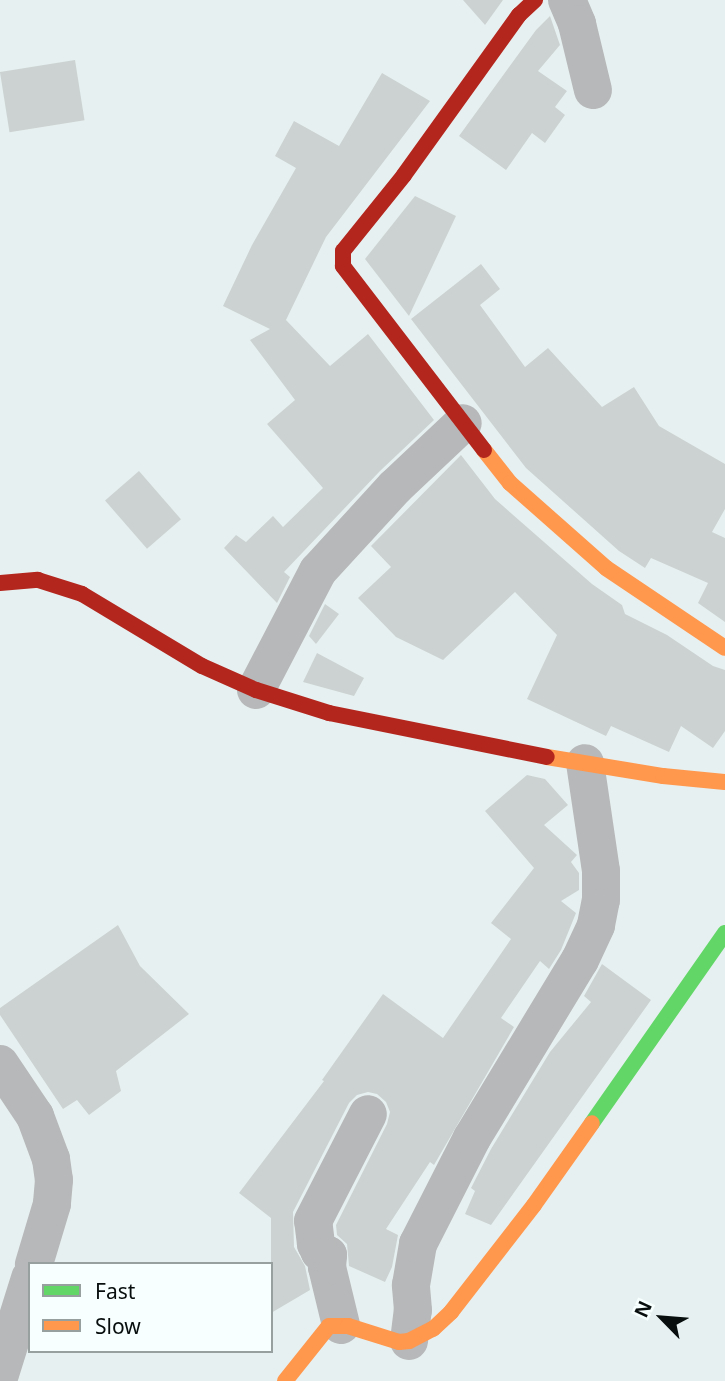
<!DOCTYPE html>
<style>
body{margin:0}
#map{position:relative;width:725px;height:1381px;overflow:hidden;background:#e7f0f0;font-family:"Noto Sans",sans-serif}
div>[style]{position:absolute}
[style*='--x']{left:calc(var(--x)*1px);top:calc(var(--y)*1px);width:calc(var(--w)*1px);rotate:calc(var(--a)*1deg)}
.building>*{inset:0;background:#ccd2d2;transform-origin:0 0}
.street>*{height:38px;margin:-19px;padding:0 19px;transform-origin:19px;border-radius:19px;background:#b7b8b9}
.fast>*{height:16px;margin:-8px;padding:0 8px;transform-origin:8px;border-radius:8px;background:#63d668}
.slow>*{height:16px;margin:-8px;padding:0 8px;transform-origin:8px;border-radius:8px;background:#ff974d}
.jam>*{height:16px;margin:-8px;padding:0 8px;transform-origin:8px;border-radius:8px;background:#b3261e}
span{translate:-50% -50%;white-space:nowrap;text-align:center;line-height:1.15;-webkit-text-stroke:7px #f8ffff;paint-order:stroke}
.legend{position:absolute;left:28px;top:1262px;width:245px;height:91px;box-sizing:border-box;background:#f8ffff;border:2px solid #989f9f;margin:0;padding:9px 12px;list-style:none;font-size:21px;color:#080e0e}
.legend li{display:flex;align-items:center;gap:14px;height:35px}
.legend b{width:35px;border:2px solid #989f9f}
.north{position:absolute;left:627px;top:1283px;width:70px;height:70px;-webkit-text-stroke:5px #f8ffff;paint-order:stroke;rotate:295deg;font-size:19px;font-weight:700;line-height:28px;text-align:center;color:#080e0e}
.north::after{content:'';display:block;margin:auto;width:24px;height:32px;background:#080e0e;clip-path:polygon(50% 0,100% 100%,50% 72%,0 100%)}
</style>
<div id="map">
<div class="building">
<i style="clip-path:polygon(463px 0,503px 0,485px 25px)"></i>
<i style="clip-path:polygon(550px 16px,560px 45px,538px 71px,567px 91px,555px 107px,565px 115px,545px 143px,532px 133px,506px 170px,459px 136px,536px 30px)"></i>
<i style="left:75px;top:60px;width:61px;height:76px;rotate:81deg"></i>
<i style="clip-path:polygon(382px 73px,430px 101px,326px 237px,286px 320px,330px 366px,368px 334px,434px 420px,380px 471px,284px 572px,290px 577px,277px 603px,224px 548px,236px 535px,246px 542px,273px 516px,283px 527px,323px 488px,267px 424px,295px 400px,250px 340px,270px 329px,223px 306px,252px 245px,296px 168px,275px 156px,294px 121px,339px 146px)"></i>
<i style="clip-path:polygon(415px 196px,456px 216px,409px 316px,365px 259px)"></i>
<i style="clip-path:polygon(481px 264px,500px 289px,480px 305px,525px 367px,548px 348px,602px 407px,634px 387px,659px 426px,725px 464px,725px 509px,712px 532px,725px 538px,725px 622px,698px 603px,708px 583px,651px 558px,645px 568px,619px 551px,526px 468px,411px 319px)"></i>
<i style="clip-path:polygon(461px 455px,495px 499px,592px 584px,622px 605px,625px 614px,667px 635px,713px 666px,725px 670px,725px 731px,713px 748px,681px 726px,669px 752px,611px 726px,606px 736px,527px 699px,557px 635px,515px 592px,443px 660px,396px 637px,358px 598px,391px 567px,371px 546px)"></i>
<i style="left:139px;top:471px;width:64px;height:45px;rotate:49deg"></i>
<i style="clip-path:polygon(325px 604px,339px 614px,316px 644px,309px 636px)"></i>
<i style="clip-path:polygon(317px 653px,364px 678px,354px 696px,303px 682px)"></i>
<i style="clip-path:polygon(527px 775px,545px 779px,568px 805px,544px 825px,577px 855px,571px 862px,579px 873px,579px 890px,561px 901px,576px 913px,561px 950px,549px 969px,540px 961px,501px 1018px,514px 1027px,434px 1165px,430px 1162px,386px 1229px,398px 1235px,392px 1267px,385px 1282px,349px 1266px,347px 1244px,337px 1235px,336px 1225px,387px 1124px,390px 1112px,386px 1102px,377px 1094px,368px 1092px,357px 1095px,349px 1103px,293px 1212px,294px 1247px,305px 1266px,310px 1290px,271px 1313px,271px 1218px,239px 1193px,324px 1081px,322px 1080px,383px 994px,443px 1038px,511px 939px,491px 923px,534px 868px,485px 811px)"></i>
<i style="clip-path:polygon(118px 925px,140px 966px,189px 1014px,116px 1071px,121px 1091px,89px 1115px,77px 1100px,63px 1109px,0 1015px,0 1008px)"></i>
<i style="clip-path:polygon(602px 964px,651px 1000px,491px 1225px,465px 1214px,475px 1191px,471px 1188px,491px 1149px,550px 1052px,591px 1002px,584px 996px)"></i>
</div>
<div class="street">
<i style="--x:567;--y:0;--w:26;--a:67"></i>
<i style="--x:577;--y:24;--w:68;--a:76.4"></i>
<i style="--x:256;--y:690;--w:134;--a:-62.5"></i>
<i style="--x:318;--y:571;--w:114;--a:-47.5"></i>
<i style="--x:395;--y:487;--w:93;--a:-43.3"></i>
<i style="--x:0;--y:1064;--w:63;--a:56.1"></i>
<i style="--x:35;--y:1116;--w:46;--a:69.6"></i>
<i style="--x:51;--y:1159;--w:21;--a:82"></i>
<i style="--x:54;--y:1180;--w:24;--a:95"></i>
<i style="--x:52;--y:1204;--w:63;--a:106.7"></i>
<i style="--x:341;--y:1325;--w:60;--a:-103.6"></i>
<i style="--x:327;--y:1267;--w:12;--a:-85"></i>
<i style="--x:328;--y:1255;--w:9;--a:-159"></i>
<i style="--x:320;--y:1252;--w:9;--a:-117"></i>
<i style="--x:316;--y:1244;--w:23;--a:-97"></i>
<i style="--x:313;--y:1221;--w:120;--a:-62.8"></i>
<i style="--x:409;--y:1341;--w:31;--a:-83"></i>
<i style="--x:413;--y:1310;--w:25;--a:-95"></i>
<i style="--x:411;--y:1285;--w:42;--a:-80.3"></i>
<i style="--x:418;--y:1244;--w:119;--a:-63"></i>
<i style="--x:472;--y:1138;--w:208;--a:-58.8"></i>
<i style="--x:580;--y:960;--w:38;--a:-65"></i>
<i style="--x:596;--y:925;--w:25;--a:-79"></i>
<i style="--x:601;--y:900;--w:29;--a:-90"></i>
<i style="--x:601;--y:871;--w:109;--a:-98.4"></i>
<i style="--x:0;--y:1374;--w:101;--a:-72.6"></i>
</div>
<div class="fast">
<i style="--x:592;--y:1123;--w:232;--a:-55"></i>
</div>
<div class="slow">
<i style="--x:484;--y:450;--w:42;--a:51.8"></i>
<i style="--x:510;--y:483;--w:128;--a:41.5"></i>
<i style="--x:606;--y:568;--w:143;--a:33.9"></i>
<i style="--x:547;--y:757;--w:118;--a:9.3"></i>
<i style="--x:663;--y:776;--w:62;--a:5.5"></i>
<i style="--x:285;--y:1381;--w:70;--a:-51.3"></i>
<i style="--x:329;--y:1326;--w:19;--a:0"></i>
<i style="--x:348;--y:1326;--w:53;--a:17.4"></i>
<i style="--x:399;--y:1342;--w:10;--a:-6"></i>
<i style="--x:409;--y:1341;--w:27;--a:-27"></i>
<i style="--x:433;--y:1329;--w:25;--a:-43"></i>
<i style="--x:451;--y:1312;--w:135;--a:-52.2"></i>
<i style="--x:534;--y:1205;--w:100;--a:-54.7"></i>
</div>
<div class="jam">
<i style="--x:484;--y:450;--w:232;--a:-127.5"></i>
<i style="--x:343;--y:266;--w:15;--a:-90"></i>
<i style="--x:343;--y:251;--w:97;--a:-51.2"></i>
<i style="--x:404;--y:175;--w:197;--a:-54.3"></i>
<i style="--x:519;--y:15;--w:22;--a:-43"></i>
<i style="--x:0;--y:583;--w:38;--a:-5"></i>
<i style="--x:38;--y:580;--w:46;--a:17.7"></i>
<i style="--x:82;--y:594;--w:140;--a:31"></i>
<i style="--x:202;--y:666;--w:59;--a:24"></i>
<i style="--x:256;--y:690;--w:77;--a:17.5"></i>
<i style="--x:329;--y:713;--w:222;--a:11.4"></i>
</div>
<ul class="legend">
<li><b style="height:9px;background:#63d668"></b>Fast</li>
<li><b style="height:9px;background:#ff974d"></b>Slow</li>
</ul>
<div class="north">N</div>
</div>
